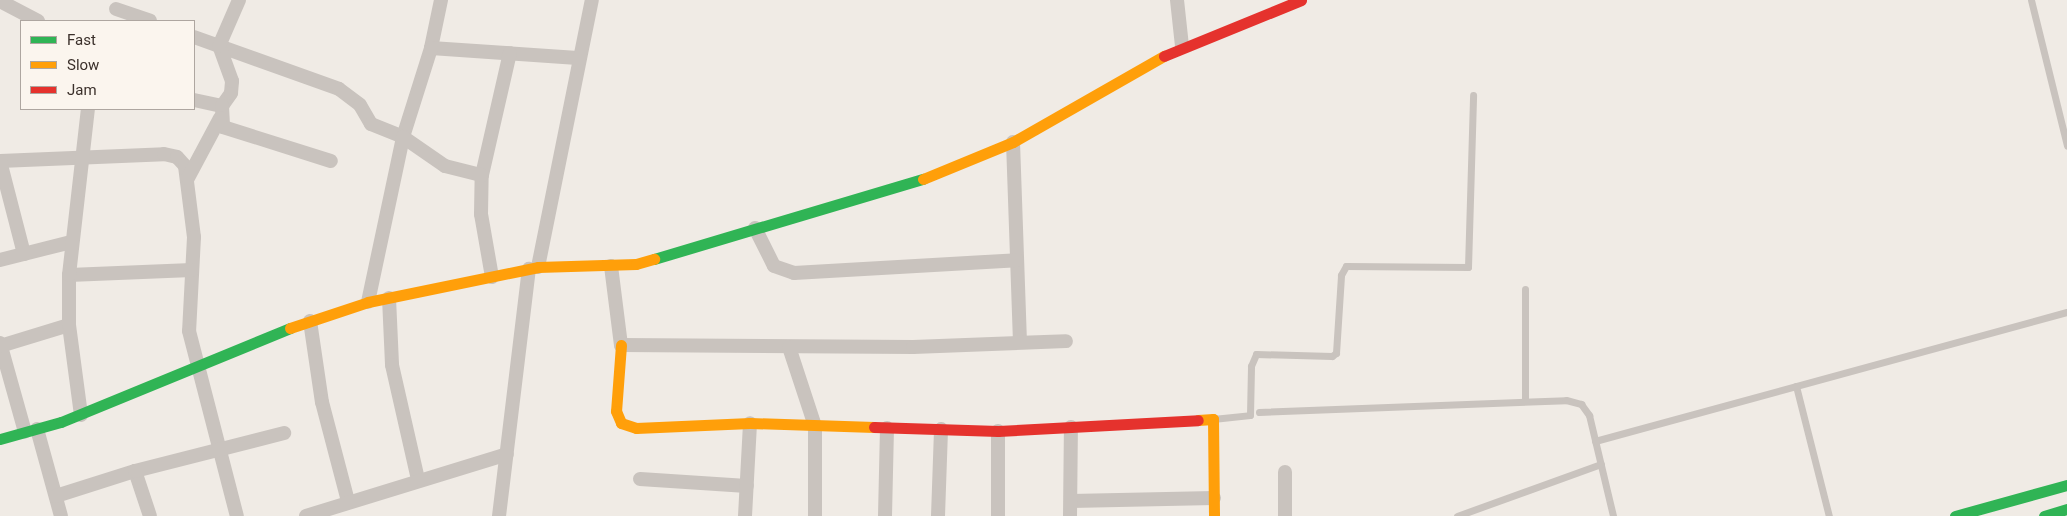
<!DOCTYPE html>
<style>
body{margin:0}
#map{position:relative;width:2067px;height:516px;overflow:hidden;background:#f0ebe5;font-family:Roboto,sans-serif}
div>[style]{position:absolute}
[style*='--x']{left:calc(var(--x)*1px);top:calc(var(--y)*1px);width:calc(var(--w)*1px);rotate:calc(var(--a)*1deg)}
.lane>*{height:7px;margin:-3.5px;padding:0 3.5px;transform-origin:3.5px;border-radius:3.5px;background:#c9c3be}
.street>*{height:14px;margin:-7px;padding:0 7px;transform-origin:7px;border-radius:7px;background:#c9c3be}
.fast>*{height:11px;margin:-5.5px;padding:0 5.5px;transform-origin:5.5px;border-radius:5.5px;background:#30b455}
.slow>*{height:11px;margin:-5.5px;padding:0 5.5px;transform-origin:5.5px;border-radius:5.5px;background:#ff9f0a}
.jam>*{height:11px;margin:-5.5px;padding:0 5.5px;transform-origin:5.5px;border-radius:5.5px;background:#e5322d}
span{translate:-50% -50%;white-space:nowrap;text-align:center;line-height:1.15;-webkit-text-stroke:4px #fbf5ee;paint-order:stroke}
.legend{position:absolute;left:20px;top:20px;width:175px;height:90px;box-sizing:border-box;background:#fbf5ee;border:1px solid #aea6a0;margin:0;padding:6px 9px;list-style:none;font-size:15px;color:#3b302b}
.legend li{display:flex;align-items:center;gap:10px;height:25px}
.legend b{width:25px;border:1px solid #aea6a0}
</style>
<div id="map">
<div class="lane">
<i style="--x:2031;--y:0;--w:150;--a:76.1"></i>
<i style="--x:1796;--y:386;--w:134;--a:75.8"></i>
<i style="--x:1525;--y:401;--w:112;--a:-90"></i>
<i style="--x:1259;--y:412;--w:307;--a:-2.2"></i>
<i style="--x:1566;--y:400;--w:16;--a:15"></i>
<i style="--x:1581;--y:404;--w:14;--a:54"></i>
<i style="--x:1589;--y:415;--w:104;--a:76.6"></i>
<i style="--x:1213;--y:419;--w:37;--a:-6"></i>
<i style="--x:1250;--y:415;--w:49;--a:-88.8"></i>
<i style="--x:1251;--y:366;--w:13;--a:-67"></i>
<i style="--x:1256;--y:354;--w:76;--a:1.5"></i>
<i style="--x:1332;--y:356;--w:5;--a:-37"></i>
<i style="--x:1336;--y:353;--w:78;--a:-86.3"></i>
<i style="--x:1341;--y:275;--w:10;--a:-61"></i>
<i style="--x:1346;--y:266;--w:122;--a:0.5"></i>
<i style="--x:1468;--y:267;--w:172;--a:-88.3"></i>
<i style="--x:1595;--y:441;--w:489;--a:-15.3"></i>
<i style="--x:1457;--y:516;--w:153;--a:-19.9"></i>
</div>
<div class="street">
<i style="--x:441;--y:0;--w:49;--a:101.8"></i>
<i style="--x:431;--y:48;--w:147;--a:3.9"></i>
<i style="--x:1177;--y:0;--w:46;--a:83.8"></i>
<i style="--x:0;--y:1;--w:43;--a:27.8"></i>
<i style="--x:116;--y:9;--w:36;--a:19"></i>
<i style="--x:194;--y:37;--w:154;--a:19.7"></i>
<i style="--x:339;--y:89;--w:26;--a:37"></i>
<i style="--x:360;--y:105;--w:22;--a:60"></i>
<i style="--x:371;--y:124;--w:35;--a:22"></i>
<i style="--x:403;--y:137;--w:93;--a:-72.5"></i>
<i style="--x:194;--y:100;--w:29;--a:12"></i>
<i style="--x:222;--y:106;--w:16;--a:-55"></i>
<i style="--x:231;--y:93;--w:12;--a:-85"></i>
<i style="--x:232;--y:81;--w:37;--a:-110"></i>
<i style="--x:219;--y:46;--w:50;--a:-66.5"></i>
<i style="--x:222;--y:106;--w:21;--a:87"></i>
<i style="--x:223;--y:127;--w:113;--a:17.5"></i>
<i style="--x:1013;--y:142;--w:199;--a:88"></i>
<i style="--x:0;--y:161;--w:164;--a:-2.4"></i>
<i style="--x:164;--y:154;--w:13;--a:13"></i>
<i style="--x:177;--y:157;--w:12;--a:48"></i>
<i style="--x:185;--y:166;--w:72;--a:82.8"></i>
<i style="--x:194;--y:237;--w:94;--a:93"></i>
<i style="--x:189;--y:331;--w:191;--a:75.5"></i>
<i style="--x:0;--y:161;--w:96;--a:75.5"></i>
<i style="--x:188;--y:178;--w:68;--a:-61.9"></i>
<i style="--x:755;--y:228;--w:42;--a:63.4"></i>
<i style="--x:774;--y:266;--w:21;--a:19"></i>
<i style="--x:794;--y:273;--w:223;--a:-3.3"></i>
<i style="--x:0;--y:260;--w:73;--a:-14.2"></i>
<i style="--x:611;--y:266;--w:80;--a:82.8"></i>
<i style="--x:621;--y:345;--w:292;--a:0.4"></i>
<i style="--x:913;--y:347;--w:153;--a:-2.2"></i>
<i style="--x:538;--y:267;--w:272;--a:-78.6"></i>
<i style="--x:69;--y:275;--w:123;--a:-2.3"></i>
<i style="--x:492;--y:277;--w:64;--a:-99.9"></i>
<i style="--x:481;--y:214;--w:39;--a:-89"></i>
<i style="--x:482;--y:175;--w:125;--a:-77.1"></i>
<i style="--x:389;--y:298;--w:67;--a:87.4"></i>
<i style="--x:392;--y:365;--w:117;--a:77.2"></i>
<i style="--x:368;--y:302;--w:169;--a:-78"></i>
<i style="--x:403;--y:137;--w:51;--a:34.6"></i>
<i style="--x:445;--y:166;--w:38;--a:14"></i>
<i style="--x:310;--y:321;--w:82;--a:81.6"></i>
<i style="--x:322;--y:402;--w:102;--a:75.3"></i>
<i style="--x:0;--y:343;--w:92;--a:74.3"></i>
<i style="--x:0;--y:346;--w:72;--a:-16.9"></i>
<i style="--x:789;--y:347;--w:83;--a:71.8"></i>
<i style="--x:815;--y:426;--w:90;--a:90"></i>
<i style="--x:81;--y:415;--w:91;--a:-97.6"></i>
<i style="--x:69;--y:325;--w:50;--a:-90"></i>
<i style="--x:69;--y:275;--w:167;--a:-83.5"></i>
<i style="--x:37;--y:429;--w:90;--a:74.6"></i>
<i style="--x:998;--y:431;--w:85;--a:90"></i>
<i style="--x:135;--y:471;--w:47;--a:71.6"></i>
<i style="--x:1285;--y:472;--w:44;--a:90"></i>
<i style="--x:640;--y:479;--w:107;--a:3.7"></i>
<i style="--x:56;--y:496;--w:83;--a:-17.6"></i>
<i style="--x:135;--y:471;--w:154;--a:-14.3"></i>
<i style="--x:1071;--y:501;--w:143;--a:-1.2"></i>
<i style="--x:306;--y:516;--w:210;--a:-17.1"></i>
<i style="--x:499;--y:516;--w:249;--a:-83.1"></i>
<i style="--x:745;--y:516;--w:93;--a:-86.9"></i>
<i style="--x:885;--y:516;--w:88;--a:-88.7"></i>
<i style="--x:938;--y:516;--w:87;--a:-88"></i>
<i style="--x:1070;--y:516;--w:89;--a:-89.4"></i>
</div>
<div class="fast">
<i style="--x:654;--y:259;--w:281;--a:-16.6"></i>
<i style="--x:0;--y:439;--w:63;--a:-15.6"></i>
<i style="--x:61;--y:422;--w:248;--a:-22.3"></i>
<i style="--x:1955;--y:516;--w:116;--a:-15.5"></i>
<i style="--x:2044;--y:516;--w:24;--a:-17"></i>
</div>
<div class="slow">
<i style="--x:923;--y:179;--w:97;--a:-22.3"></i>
<i style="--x:1013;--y:142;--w:174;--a:-29.7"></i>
<i style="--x:290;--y:328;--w:82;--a:-18.4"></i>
<i style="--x:368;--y:302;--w:174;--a:-11.6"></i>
<i style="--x:538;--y:267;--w:98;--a:-1.8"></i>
<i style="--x:636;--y:264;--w:19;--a:-16"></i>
<i style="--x:621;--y:345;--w:66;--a:94.3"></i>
<i style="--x:616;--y:411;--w:13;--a:67"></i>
<i style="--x:621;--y:423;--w:16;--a:18"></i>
<i style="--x:636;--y:428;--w:114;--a:-2.5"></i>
<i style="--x:750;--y:423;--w:124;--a:1.8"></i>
<i style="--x:1198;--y:420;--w:15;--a:-4"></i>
<i style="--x:1213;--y:419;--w:97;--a:89.4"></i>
</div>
<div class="jam">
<i style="--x:1164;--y:56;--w:148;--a:-22.2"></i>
<i style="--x:874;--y:427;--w:124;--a:1.8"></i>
<i style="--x:998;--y:431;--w:200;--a:-3.1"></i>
</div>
<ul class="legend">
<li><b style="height:6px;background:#30b455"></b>Fast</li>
<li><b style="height:6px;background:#ff9f0a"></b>Slow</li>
<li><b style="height:6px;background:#e5322d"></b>Jam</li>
</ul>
</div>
